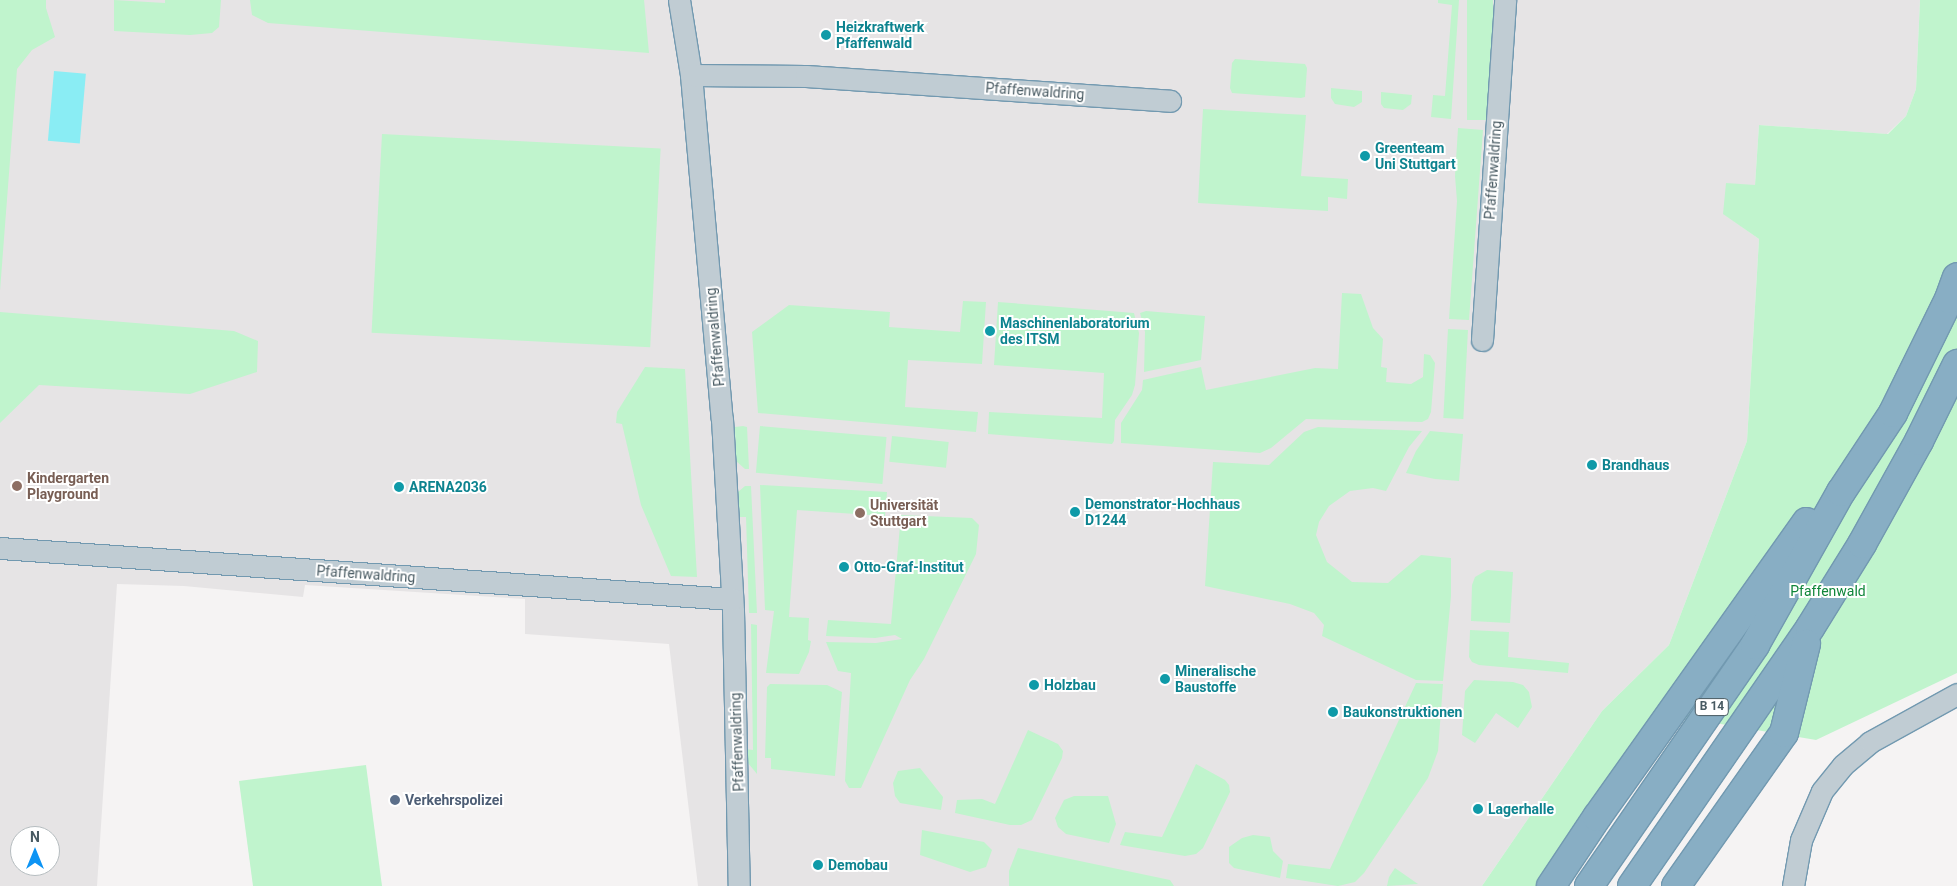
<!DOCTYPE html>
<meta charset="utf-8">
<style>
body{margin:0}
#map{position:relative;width:1957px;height:886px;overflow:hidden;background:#f5f3f3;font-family:Roboto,sans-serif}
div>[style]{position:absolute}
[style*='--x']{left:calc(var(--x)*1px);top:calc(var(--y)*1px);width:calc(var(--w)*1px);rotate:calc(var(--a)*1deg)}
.education>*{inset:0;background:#e6e4e5}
.green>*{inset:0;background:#c0f4cd;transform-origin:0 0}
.water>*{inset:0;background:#8aedf4;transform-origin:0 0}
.roads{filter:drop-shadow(1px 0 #7299b0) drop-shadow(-1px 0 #7299b0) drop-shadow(0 1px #7299b0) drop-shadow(0 -1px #7299b0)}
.minor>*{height:21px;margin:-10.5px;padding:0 10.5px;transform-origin:10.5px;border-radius:10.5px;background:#c0ccd3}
.highway>*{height:28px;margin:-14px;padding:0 14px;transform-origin:14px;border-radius:14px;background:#88aec4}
.dots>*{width:14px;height:14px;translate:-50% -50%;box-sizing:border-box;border:2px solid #fff;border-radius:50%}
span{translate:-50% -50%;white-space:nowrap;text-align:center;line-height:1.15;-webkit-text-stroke:4px #fff;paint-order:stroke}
.shield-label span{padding:1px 4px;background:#fff;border:1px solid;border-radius:4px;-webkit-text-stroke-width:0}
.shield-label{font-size:12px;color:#485a62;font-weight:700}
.culture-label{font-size:14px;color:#0d838f;font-weight:700}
.left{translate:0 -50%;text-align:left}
.street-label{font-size:14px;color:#485a62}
.education-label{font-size:14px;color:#785e54;font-weight:700}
.park-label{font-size:14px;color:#10863a}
.service-label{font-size:14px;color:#4e5e75;font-weight:700}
.north{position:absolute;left:10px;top:826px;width:50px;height:50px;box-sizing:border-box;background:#fff;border:1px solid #b6bdc0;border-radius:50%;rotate:0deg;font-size:14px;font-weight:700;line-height:20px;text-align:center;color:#485a62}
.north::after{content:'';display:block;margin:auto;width:18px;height:22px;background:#0d94f4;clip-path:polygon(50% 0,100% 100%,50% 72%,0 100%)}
</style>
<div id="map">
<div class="education">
<i style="clip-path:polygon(evenodd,0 0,1920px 0,1916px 89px,1906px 116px,1887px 134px,1759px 125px,1755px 185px,1724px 214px,1759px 239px,1747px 441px,1669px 645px,1602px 711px,1482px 886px,698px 886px,669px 644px,525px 634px,525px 599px,305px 585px,303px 597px,184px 586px,117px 584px,97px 886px,0 886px,0 0,20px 836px,50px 836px,50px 866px,20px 866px,20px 836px)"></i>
</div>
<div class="green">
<i style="clip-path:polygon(0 0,46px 0,46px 8px,55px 37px,32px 50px,17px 69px,0 291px)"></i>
<i style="clip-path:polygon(114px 0,165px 3px,165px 0,221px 0,219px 27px,212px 33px,190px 35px,114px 31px)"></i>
<i style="clip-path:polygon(250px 0,644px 0,649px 53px,268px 23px,252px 15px)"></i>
<i style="clip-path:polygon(1438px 0,1459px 0,1451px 119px,1431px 117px,1433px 95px,1445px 96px,1452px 5px,1438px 3px)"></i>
<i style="left:1467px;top:0;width:26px;height:120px"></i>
<i style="clip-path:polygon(1920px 0,1957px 0,1957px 673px,1816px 740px,1656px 713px,1537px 886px,1482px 886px,1602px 711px,1669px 645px,1747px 441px,1759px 239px,1723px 214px,1726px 183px,1755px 185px,1759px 125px,1888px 134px,1906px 116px,1916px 89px)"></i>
<i style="clip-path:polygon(1235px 59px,1305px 64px,1307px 68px,1305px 97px,1301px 98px,1232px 93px,1230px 88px,1232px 63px)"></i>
<i style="clip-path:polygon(1331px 88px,1362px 91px,1362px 102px,1354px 107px,1335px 104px,1331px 98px)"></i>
<i style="clip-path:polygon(1381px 92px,1412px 95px,1411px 104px,1403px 110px,1384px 108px,1381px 104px)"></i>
<i style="clip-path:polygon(1203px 109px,1306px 115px,1301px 176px,1348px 179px,1347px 199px,1328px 197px,1328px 211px,1198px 203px)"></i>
<i style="clip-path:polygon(1458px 128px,1483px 130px,1469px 320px,1449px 319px,1457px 201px,1455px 176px)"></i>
<i style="left:382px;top:134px;width:279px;height:199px;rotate:3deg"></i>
<i style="clip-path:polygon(1342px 293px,1361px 294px,1373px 328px,1383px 339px,1381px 367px,1387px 368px,1386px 382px,1411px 384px,1423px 377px,1424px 354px,1430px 355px,1435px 363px,1431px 412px,1428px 419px,1422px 422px,1306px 419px,1271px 448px,1260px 453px,1121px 443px,1121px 423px,1142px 390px,1143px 380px,1201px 367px,1206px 390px,1315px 368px,1338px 369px)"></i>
<i style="clip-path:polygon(963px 301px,986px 302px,982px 364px,908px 360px,905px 407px,978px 412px,976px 432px,758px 413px,752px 332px,789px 305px,890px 312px,889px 327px,960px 332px)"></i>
<i style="clip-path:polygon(998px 302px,1134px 313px,1139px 333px,1135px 385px,1132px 395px,1115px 420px,1114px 441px,1112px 444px,988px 434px,989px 412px,1102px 418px,1104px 373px,994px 365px)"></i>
<i style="clip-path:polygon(1146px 311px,1205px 316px,1201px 360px,1144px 372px,1145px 332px,1140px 313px)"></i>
<i style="clip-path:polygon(0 312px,234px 331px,258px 341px,257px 372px,190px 394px,39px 385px,0 423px)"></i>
<i style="left:1448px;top:329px;width:20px;height:89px;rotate:3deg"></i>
<i style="clip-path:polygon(645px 367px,685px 369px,697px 577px,671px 576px,641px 505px,622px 424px,616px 423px,617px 412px)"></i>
<i style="clip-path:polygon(743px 426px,747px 427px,749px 469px,745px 469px,736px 461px,735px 427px)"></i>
<i style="left:760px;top:426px;width:127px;height:47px;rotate:5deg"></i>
<i style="clip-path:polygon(1318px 427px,1422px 431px,1409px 447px,1386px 491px,1373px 488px,1350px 491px,1329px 506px,1319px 522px,1316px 535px,1327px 562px,1352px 582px,1388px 583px,1421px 555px,1451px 558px,1451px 596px,1443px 681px,1416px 680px,1322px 636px,1324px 625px,1314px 613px,1290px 604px,1205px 586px,1213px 462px,1269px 465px,1304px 432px)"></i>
<i style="clip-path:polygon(1430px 431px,1463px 434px,1459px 481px,1435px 479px,1406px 473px,1416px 451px)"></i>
<i style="left:892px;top:436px;width:57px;height:26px;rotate:6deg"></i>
<i style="clip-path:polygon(760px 485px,887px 492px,885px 516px,797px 510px,789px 617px,809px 618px,808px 640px,811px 641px,809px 652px,799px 674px,766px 673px,774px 611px,765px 610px)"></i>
<i style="clip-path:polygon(745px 486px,751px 486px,757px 613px,749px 613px,746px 517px,740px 517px,738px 492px)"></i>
<i style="clip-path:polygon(901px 515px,972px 518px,979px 525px,976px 554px,924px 659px,910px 680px,861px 788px,849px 788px,845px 781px,851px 673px,838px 671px,826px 642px,876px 643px,902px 639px,895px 635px,875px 638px,826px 636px,828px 620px,891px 624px)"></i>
<i style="clip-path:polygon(1487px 570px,1513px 572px,1510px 623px,1471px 621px,1472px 585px,1475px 577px)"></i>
<i style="clip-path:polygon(751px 624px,757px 625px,757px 774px,748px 763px,745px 749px,753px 750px)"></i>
<i style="clip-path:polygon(1470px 630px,1509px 632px,1508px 657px,1569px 663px,1568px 673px,1479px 665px,1472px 662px,1469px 657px)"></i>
<i style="clip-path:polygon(1474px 680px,1513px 682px,1523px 685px,1529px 692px,1532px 707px,1518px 728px,1496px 713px,1475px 743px,1462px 735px,1465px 691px)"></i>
<i style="clip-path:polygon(1416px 683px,1443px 684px,1438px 751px,1428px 778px,1364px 873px,1355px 882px,1338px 886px,1286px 878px,1288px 864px,1330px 869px)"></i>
<i style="clip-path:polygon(770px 684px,827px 685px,842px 692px,835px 776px,771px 769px,771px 758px,765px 758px,767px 687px)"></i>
<i style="clip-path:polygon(1028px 730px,1058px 744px,1063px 751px,1062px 758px,1032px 820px,1021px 825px,1010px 825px,955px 813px,957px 800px,982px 799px,995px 804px)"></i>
<i style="clip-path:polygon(1196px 764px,1225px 780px,1229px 785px,1230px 792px,1203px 848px,1196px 854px,1185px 856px,1120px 845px,1125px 832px,1162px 837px)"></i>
<i style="clip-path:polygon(366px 765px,382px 886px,253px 886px,239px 781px)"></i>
<i style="clip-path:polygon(920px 768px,943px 797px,941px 810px,900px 803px,895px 796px,893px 783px,898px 771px)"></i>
<i style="clip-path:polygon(1074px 796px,1108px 796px,1116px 824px,1109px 843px,1066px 834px,1058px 827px,1055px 818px,1064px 800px)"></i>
<i style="clip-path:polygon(922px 830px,984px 842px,992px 850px,986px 867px,970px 872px,920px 855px)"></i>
<i style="clip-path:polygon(1253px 835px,1270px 837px,1273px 851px,1283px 861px,1280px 878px,1234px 868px,1229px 863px,1229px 847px,1242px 838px)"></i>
<i style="clip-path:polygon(1018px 848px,1170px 880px,1174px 886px,1009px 886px,1009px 871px)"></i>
<i style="clip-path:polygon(1395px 868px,1418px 884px,1387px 886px,1389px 877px)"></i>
</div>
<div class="water">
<i style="left:54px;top:71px;width:32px;height:70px;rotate:5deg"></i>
</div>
<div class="roads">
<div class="minor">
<i style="--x:679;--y:0;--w:76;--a:80.9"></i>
<i style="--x:691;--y:75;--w:345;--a:84.9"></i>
<i style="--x:722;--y:419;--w:192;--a:86.7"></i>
<i style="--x:733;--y:611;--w:275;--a:88.8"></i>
<i style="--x:691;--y:75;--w:115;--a:0.5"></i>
<i style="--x:806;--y:76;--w:365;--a:3.9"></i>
<i style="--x:1482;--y:340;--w:341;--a:-86.1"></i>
<i style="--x:0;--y:548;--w:734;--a:3.99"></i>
<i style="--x:1793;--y:886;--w:47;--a:-80.1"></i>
<i style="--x:1801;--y:840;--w:53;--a:-66.8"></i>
<i style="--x:1822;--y:791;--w:33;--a:-51"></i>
<i style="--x:1843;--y:765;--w:35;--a:-40"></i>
<i style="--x:1870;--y:742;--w:99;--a:-28.9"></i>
</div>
<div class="highway">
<i style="--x:1551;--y:886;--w:83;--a:-56.3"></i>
<i style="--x:1597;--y:817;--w:362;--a:-54.6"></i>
<i style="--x:1589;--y:886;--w:293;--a:-55.4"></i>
<i style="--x:1755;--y:645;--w:176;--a:-60.7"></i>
<i style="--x:1841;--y:492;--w:95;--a:-56.6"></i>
<i style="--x:1893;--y:413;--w:127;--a:-63.8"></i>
<i style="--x:1949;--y:299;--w:23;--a:-70"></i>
<i style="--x:1632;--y:886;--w:313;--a:-55.4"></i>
<i style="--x:1810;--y:628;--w:99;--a:-58.2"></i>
<i style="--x:1862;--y:544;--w:118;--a:-61"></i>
<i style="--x:1919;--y:441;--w:86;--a:-63.7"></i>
<i style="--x:1676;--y:886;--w:187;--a:-54.8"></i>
<i style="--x:1784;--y:733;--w:92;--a:-76.1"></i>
</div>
</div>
<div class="dots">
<i style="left:826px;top:35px;background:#0f9aa8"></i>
<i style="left:1365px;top:156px;background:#0f9aa8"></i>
<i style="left:990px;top:331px;background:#0f9aa8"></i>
<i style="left:1592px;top:465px;background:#0f9aa8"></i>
<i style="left:17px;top:486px;background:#8d6e63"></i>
<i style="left:399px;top:487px;background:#0f9aa8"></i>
<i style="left:1075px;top:512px;background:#0f9aa8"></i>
<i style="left:860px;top:513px;background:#8d6e63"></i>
<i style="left:844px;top:567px;background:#0f9aa8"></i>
<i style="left:1165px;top:679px;background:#0f9aa8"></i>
<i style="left:1034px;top:685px;background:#0f9aa8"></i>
<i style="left:1333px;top:712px;background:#0f9aa8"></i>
<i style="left:395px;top:800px;background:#5c6f8a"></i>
<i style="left:1478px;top:809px;background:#0f9aa8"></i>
<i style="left:818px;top:865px;background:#0f9aa8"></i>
</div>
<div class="shield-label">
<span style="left:1712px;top:707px">B 14</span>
</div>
<div class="culture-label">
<span class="left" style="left:836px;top:35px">Heizkraftwerk<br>Pfaffenwald</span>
<span class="left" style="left:1375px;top:156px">Greenteam<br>Uni Stuttgart</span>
<span class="left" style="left:1000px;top:331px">Maschinenlaboratorium<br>des ITSM</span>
<span class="left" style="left:1602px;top:465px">Brandhaus</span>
<span class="left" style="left:409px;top:487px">ARENA2036</span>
<span class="left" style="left:1085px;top:512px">Demonstrator-Hochhaus<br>D1244</span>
<span class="left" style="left:854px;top:567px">Otto-Graf-Institut</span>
<span class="left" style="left:1175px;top:679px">Mineralische<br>Baustoffe</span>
<span class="left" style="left:1044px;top:685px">Holzbau</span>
<span class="left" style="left:1343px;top:712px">Baukonstruktionen</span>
<span class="left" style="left:1488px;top:809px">Lagerhalle</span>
<span class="left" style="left:828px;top:865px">Demobau</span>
</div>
<div class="street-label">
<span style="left:1035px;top:91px;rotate:4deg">Pfaffenwaldring</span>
<span style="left:1493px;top:170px;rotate:-86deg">Pfaffenwaldring</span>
<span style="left:715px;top:337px;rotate:-95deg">Pfaffenwaldring</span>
<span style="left:366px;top:574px;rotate:4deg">Pfaffenwaldring</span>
<span style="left:737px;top:742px;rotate:-92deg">Pfaffenwaldring</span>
</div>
<div class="education-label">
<span class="left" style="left:27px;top:486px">Kindergarten<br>Playground</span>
<span class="left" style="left:870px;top:513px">Universität<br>Stuttgart</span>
</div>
<div class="park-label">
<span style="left:1828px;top:591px">Pfaffenwald</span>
</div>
<div class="service-label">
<span class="left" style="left:405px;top:800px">Verkehrspolizei</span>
</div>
<div class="north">N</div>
</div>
